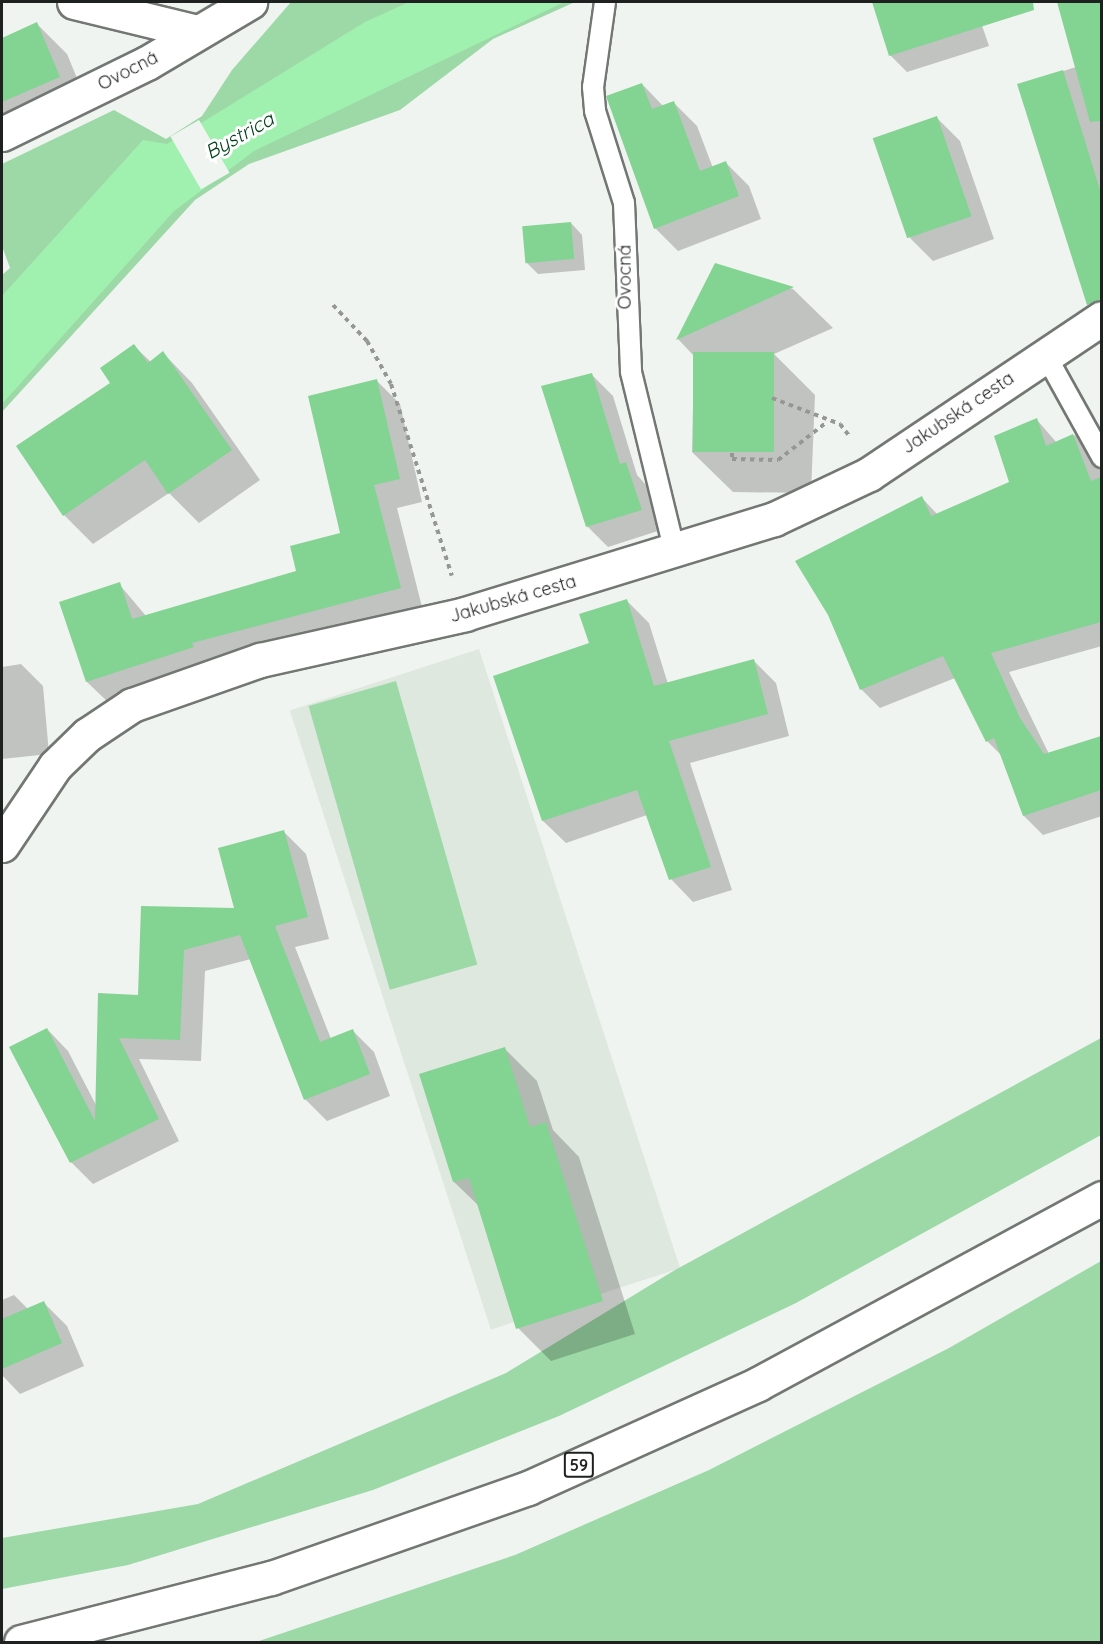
<!DOCTYPE html>
<meta charset="utf-8">
<style>
body{margin:0}
#map{position:relative;width:1103px;height:1644px;overflow:hidden;background:#f0f4f0;font-family:Quicksand,sans-serif}
div>[style]{position:absolute}
[style*='--x']{left:calc(var(--x)*1px);top:calc(var(--y)*1px);width:calc(var(--w)*1px);rotate:calc(var(--a)*1deg)}
.built>*{inset:0;background:#dee8df;transform-origin:0 0}
.green>*{inset:0;background:#9dd9a7;transform-origin:0 0}
.water>*{inset:0;background:#a0f1af}
.pier>*{inset:0;background:#f0f4f0;transform-origin:0 0}
.shadow>*{inset:0;background:#0003}
.building>*{inset:0;background:#83d392;transform-origin:0 0}
.path>*{height:4px;margin-top:-2px;transform-origin:0;background:repeating-linear-gradient(90deg,#949794 0 4.5px,transparent 0 9px)}
.roads{filter:drop-shadow(2px 0 #737773) drop-shadow(-2px 0 #737773) drop-shadow(0 2px #737773) drop-shadow(0 -2px #737773)}
.lane>*{height:20px;margin:-10px;padding:0 10px;transform-origin:10px;border-radius:10px;background:#fff}
.street>*{height:33px;margin:-16.5px;padding:0 16.5px;transform-origin:16.5px;border-radius:16.5px;background:#fff}
.primary>*{height:33px;margin:-16.5px;padding:0 16.5px;transform-origin:16.5px;border-radius:16.5px;background:#fff}
span{translate:-50% -50%;white-space:nowrap;text-align:center;line-height:1.15;-webkit-text-stroke:6px #fff;paint-order:stroke}
.shield-label span{padding:2px 4px;background:#fff;border:2px solid;border-radius:4px;-webkit-text-stroke-width:0}
.shield-label{font-size:16px;color:#1f2120;font-weight:700}
.street-label{font-size:18px;color:#1f2120}
.water-label{font-size:20px;color:#034219;font-style:italic}
.frame{position:absolute;inset:0;border:3px solid #1f2120;pointer-events:none}
</style>
<div id="map">
<div class="built">
<i style="left:479px;top:649px;width:651px;height:199px;rotate:72deg"></i>
</div>
<div class="green">
<i style="clip-path:polygon(291px 2px,575px 2px,493px 39px,400px 110px,249px 164px,195px 200px,2px 412px,2px 275px,10px 268px,2px 246px,2px 164px,114px 110px,166px 139px,202px 116px,232px 70px)"></i>
<i style="left:396px;top:681px;width:295px;height:91px;rotate:74deg"></i>
<i style="clip-path:polygon(1101px 1038px,1101px 1135px,796px 1303px,559px 1416px,373px 1490px,128px 1565px,2px 1589px,2px 1538px,198px 1504px,506px 1373px,675px 1270px)"></i>
<i style="clip-path:polygon(1101px 1261px,1101px 1642px,256px 1642px,515px 1555px,709px 1470px,949px 1348px)"></i>
</div>
<div class="water">
<i style="clip-path:polygon(409px 2px,564px 2px,254px 151px,174px 211px,2px 404px,2px 296px,143px 140px,167px 144px,365px 22px)"></i>
</div>
<div class="pier">
<i style="left:199px;top:120px;width:61px;height:33px;rotate:60deg"></i>
</div>
<div class="shadow">
<i style="clip-path:polygon(874px 2px,974px 2px,989px 46px,907px 72px,890px 55px)"></i>
<i style="clip-path:polygon(1058px 2px,1102px 2px,1099px 288px,1019px 85px,1076px 67px)"></i>
<i style="clip-path:polygon(37px 24px,67px 54px,89px 107px,2px 146px,2px 39px)"></i>
<i style="clip-path:polygon(642px 84px,664px 107px,674px 103px,697px 126px,713px 168px,726px 163px,749px 186px,761px 219px,678px 251px,655px 228px)"></i>
<i style="clip-path:polygon(937px 118px,960px 141px,994px 239px,933px 261px,910px 238px)"></i>
<i style="clip-path:polygon(571px 223px,582px 235px,585px 270px,538px 274px,526px 262px)"></i>
<i style="clip-path:polygon(716px 265px,793px 289px,833px 328px,774px 354px,815px 395px,811px 493px,733px 492px,692px 452px,694px 356px,678px 339px)"></i>
<i style="clip-path:polygon(134px 346px,151px 362px,163px 353px,192px 383px,260px 480px,199px 523px,169px 493px,93px 544px,64px 515px,112px 384px)"></i>
<i style="clip-path:polygon(592px 375px,613px 396px,637px 475px,646px 485px,661px 530px,608px 547px,587px 526px)"></i>
<i style="clip-path:polygon(377px 381px,400px 404px,422px 502px,397px 508px,423px 611px,111px 705px,87px 682px,61px 603px,119px 584px,146px 616px,298px 572px,341px 534px)"></i>
<i style="clip-path:polygon(1037px 420px,1057px 443px,1075px 435px,1102px 467px,1102px 646px,1009px 672px,1049px 754px,1102px 739px,1102px 816px,1043px 835px,1024px 816px,1003px 757px,987px 741px,955px 678px,880px 708px,861px 689px,922px 498px,938px 515px,1011px 483px)"></i>
<i style="clip-path:polygon(627px 601px,649px 623px,668px 684px,754px 661px,776px 683px,789px 736px,690px 763px,732px 890px,693px 902px,671px 879px,647px 815px,566px 843px,543px 821px,495px 677px,591px 644px)"></i>
<i style="clip-path:polygon(21px 664px,43px 686px,49px 754px,2px 759px,2px 667px)"></i>
<i style="clip-path:polygon(284px 832px,306px 854px,329px 939px,295px 947px,331px 1039px,352px 1030px,374px 1052px,390px 1096px,327px 1121px,306px 1100px,251px 959px,205px 971px,201px 1061px,139px 1059px,179px 1141px,93px 1184px,71px 1162px,11px 1047px,47px 1029px,68px 1051px,97px 1107px,100px 995px,139px 996px,142px 907px,236px 910px)"></i>
<i style="clip-path:polygon(504px 1048px,537px 1081px,553px 1130px,579px 1157px,635px 1334px,551px 1361px,518px 1328px,479px 1206px,454px 1182px)"></i>
<i style="clip-path:polygon(14px 1295px,29px 1310px,44px 1303px,67px 1326px,84px 1366px,20px 1394px,2px 1375px,2px 1300px)"></i>
</div>
<div class="building">
<i style="clip-path:polygon(872px 2px,1033px 2px,1034px 10px,889px 56px)"></i>
<i style="clip-path:polygon(1057px 2px,1101px 2px,1101px 121px,1090px 122px)"></i>
<i style="clip-path:polygon(37px 22px,60px 77px,2px 102px,2px 38px)"></i>
<i style="clip-path:polygon(1063px 70px,1101px 193px,1101px 299px,1087px 305px,1017px 84px)"></i>
<i style="clip-path:polygon(642px 83px,652px 109px,674px 101px,700px 171px,726px 161px,739px 196px,654px 229px,606px 96px)"></i>
<i style="left:937px;top:116px;width:106px;height:68px;rotate:71deg"></i>
<i style="left:571px;top:222px;width:37px;height:49px;rotate:85deg"></i>
<i style="clip-path:polygon(715px 263px,794px 287px,676px 340px)"></i>
<i style="clip-path:polygon(134px 344px,148px 363px,163px 351px,232px 450px,168px 494px,145px 460px,63px 516px,16px 446px,110px 383px,100px 368px)"></i>
<i style="left:693px;top:352px;width:81px;height:100px"></i>
<i style="clip-path:polygon(592px 373px,620px 464px,626px 462px,642px 510px,586px 527px,541px 386px)"></i>
<i style="clip-path:polygon(377px 379px,400px 479px,374px 485px,401px 588px,192px 643px,194px 647px,86px 682px,59px 602px,120px 582px,132px 619px,296px 571px,290px 546px,340px 533px,308px 396px)"></i>
<i style="clip-path:polygon(1037px 418px,1046px 446px,1073px 434px,1091px 481px,1101px 477px,1101px 622px,991px 653px,1020px 718px,1044px 754px,1101px 736px,1101px 790px,1023px 816px,994px 738px,986px 742px,943px 656px,860px 690px,828px 615px,795px 561px,922px 496px,931px 516px,1009px 482px,994px 436px)"></i>
<i style="clip-path:polygon(627px 599px,654px 686px,754px 659px,768px 714px,669px 741px,711px 867px,669px 880px,637px 790px,542px 821px,493px 676px,589px 643px,579px 614px)"></i>
<i style="clip-path:polygon(284px 830px,308px 917px,275px 926px,320px 1042px,353px 1029px,370px 1074px,304px 1100px,240px 935px,184px 950px,180px 1040px,119px 1038px,159px 1119px,70px 1163px,9px 1047px,47px 1028px,95px 1121px,98px 993px,138px 995px,141px 906px,234px 908px,218px 848px)"></i>
<i style="clip-path:polygon(505px 1047px,530px 1127px,546px 1122px,603px 1301px,516px 1329px,469px 1178px,453px 1182px,419px 1074px)"></i>
<i style="clip-path:polygon(44px 1301px,62px 1343px,2px 1369px,2px 1319px)"></i>
</div>
<div class="path">
<i style="--x:333;--y:305;--w:50;--a:46.6"></i>
<i style="--x:367;--y:341;--w:49;--a:60.8"></i>
<i style="--x:391;--y:384;--w:201;--a:72.4"></i>
<i style="--x:772;--y:398;--w:73;--a:20.9"></i>
<i style="--x:840;--y:424;--w:16;--a:52"></i>
<i style="--x:732;--y:453;--w:6;--a:90"></i>
<i style="--x:732;--y:459;--w:46;--a:1.2"></i>
<i style="--x:778;--y:460;--w:62;--a:-37.8"></i>
</div>
<div class="roads">
<div class="lane">
<i style="--x:605;--y:2;--w:86;--a:98"></i>
<i style="--x:593;--y:87;--w:24;--a:85"></i>
<i style="--x:595;--y:111;--w:96;--a:72.5"></i>
<i style="--x:624;--y:203;--w:169;--a:87.6"></i>
<i style="--x:631;--y:372;--w:186;--a:76.3"></i>
<i style="--x:1045;--y:354;--w:118;--a:61"></i>
</div>
<div class="street">
<i style="--x:74;--y:2;--w:127;--a:13.7"></i>
<i style="--x:2;--y:134;--w:161;--a:-26.1"></i>
<i style="--x:147;--y:63;--w:120;--a:-30.6"></i>
<i style="--x:2;--y:845;--w:95;--a:-56.1"></i>
<i style="--x:55;--y:766;--w:45;--a:-44.1"></i>
<i style="--x:87;--y:735;--w:54;--a:-33.7"></i>
<i style="--x:132;--y:705;--w:136;--a:-19.4"></i>
<i style="--x:260;--y:660;--w:210;--a:-12.6"></i>
<i style="--x:465;--y:614;--w:323;--a:-17.1"></i>
<i style="--x:774;--y:519;--w:105;--a:-25.3"></i>
<i style="--x:869;--y:474;--w:280;--a:-33.8"></i>
</div>
<div class="primary">
<i style="--x:21;--y:1642;--w:258;--a:-14.4"></i>
<i style="--x:271;--y:1578;--w:272;--a:-19.3"></i>
<i style="--x:528;--y:1488;--w:252;--a:-24.3"></i>
<i style="--x:758;--y:1384;--w:391;--a:-28.4"></i>
</div>
</div>
<div class="shield-label">
<span style="left:579px;top:1465px">59</span>
</div>
<div class="street-label">
<span style="left:128px;top:71px;rotate:-27deg">Ovocná</span>
<span style="left:625px;top:277px;rotate:-90deg">Ovocná</span>
<span style="left:958px;top:413px;rotate:-34deg">Jakubská cesta</span>
<span style="left:513px;top:599px;rotate:-16deg">Jakubská cesta</span>
</div>
<div class="water-label">
<span style="left:239px;top:135px;rotate:-29deg">Bystrica</span>
</div>
<div class="frame"></div>
</div>
